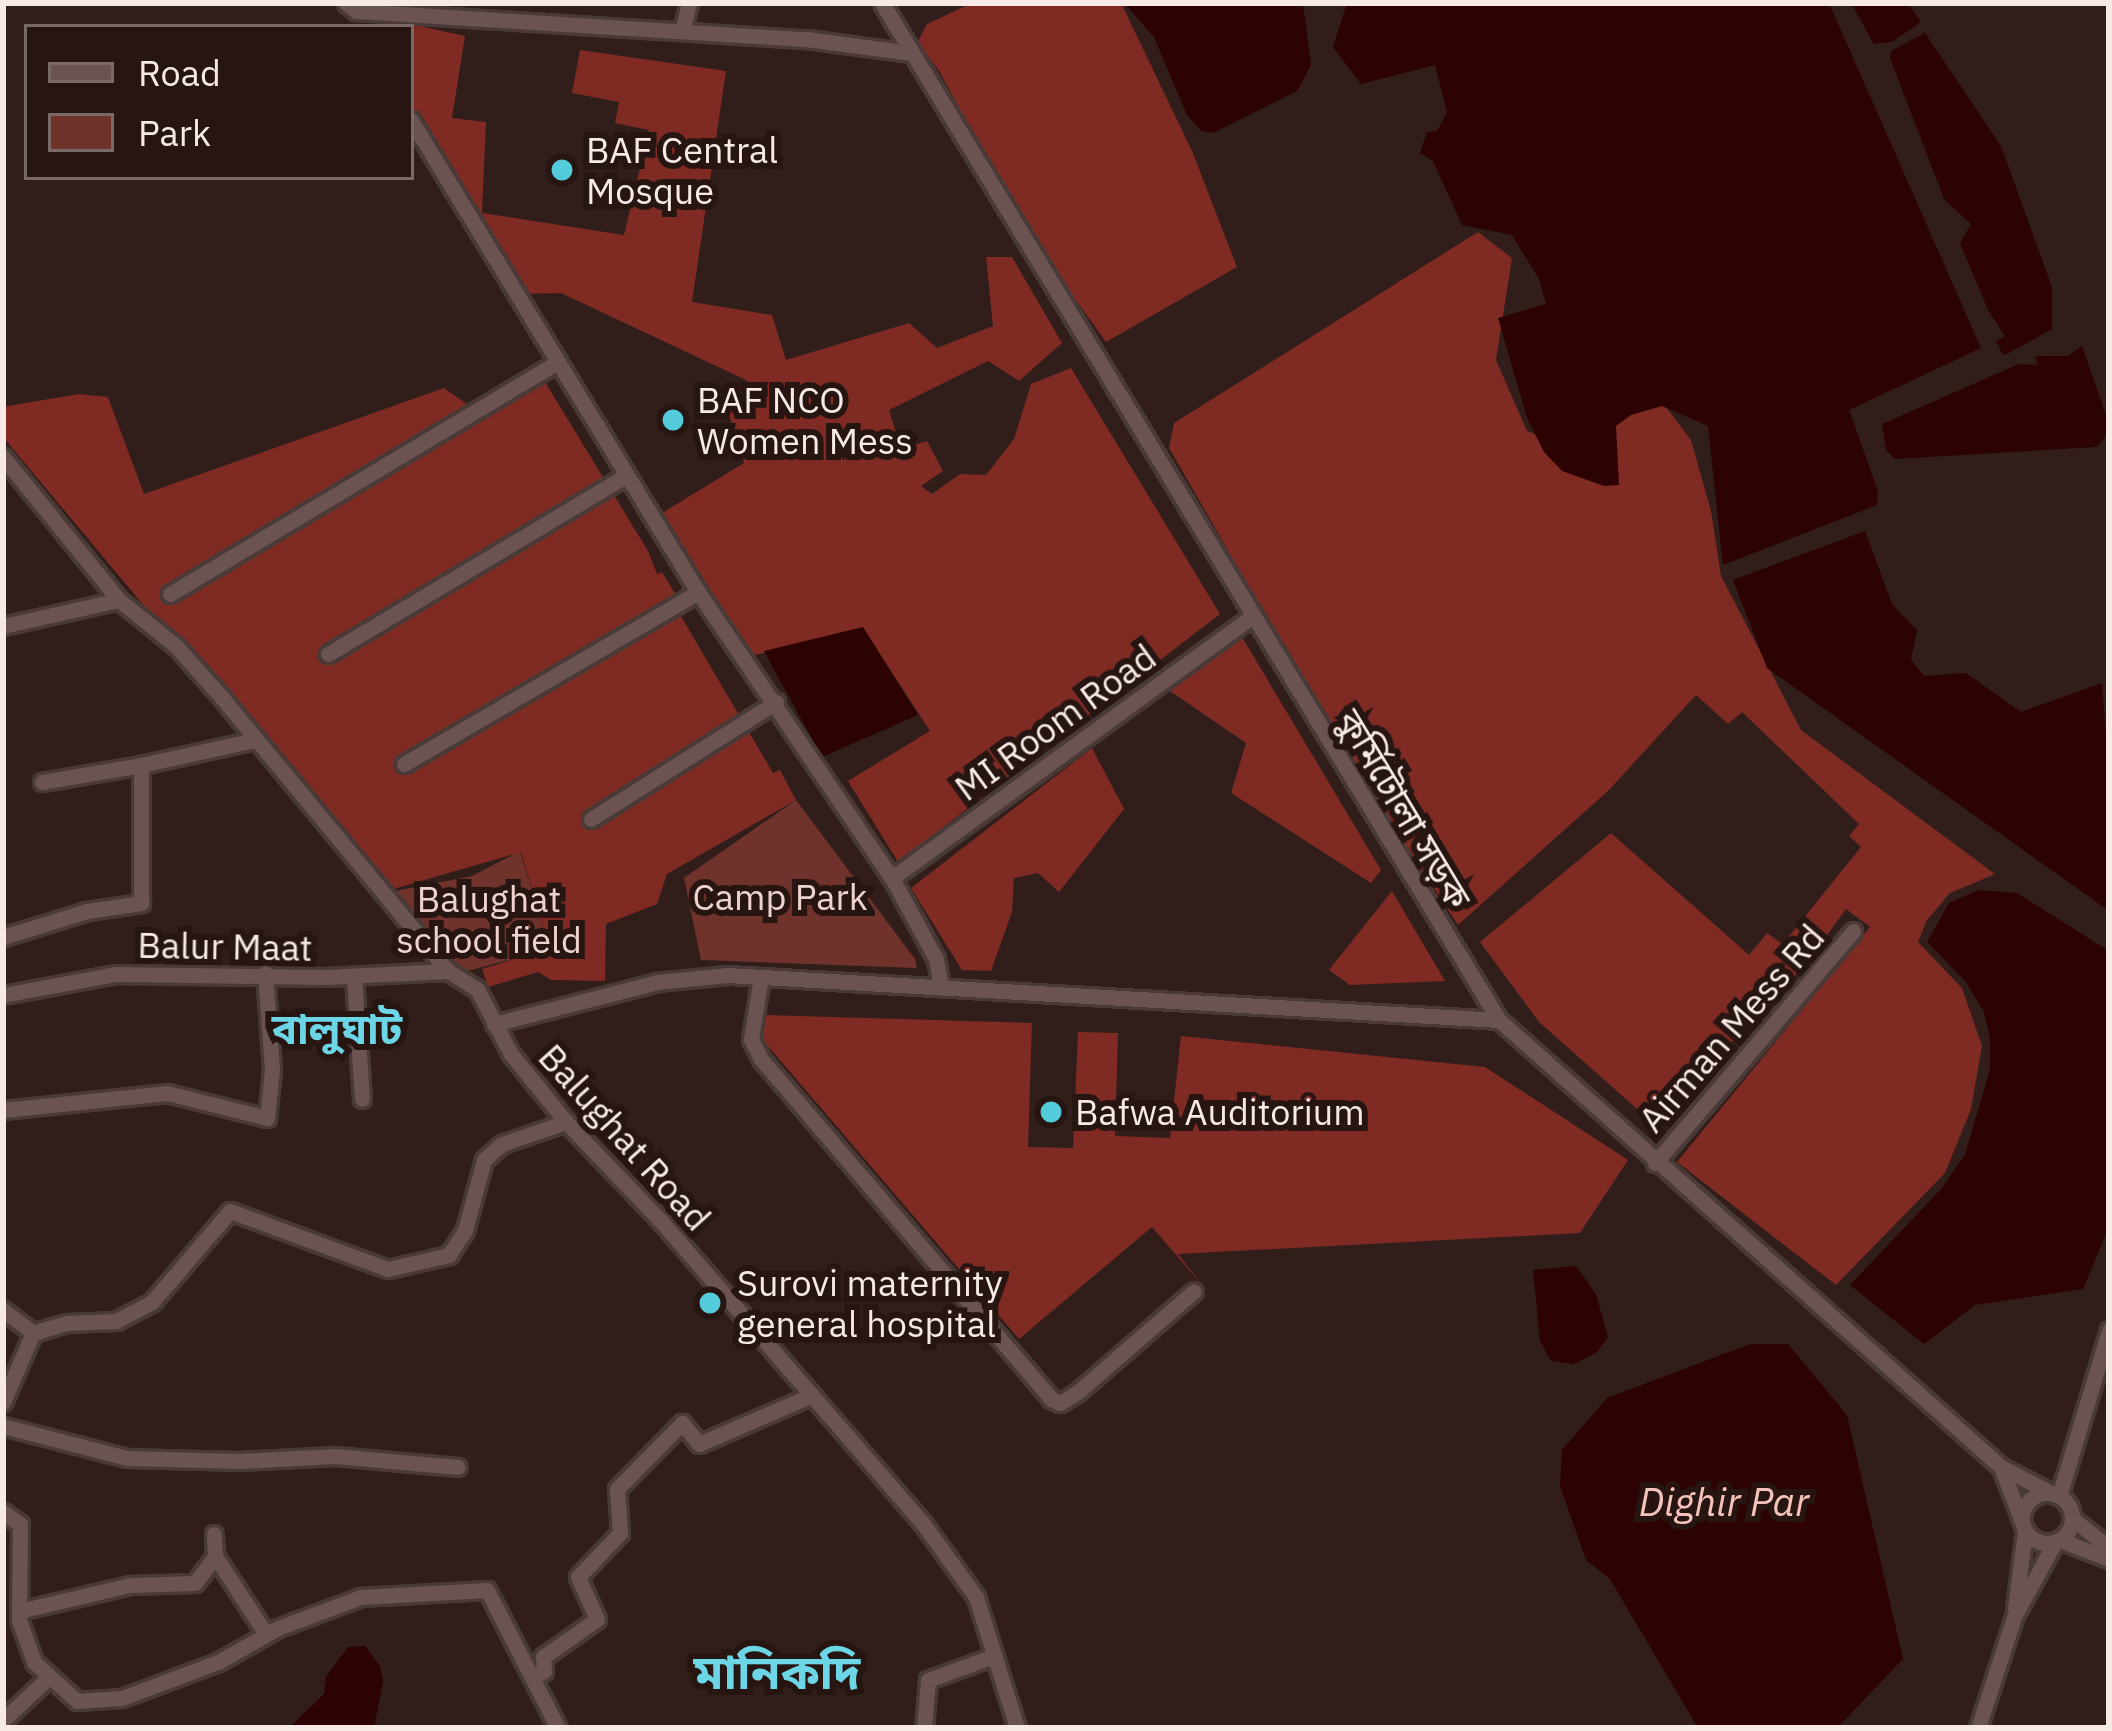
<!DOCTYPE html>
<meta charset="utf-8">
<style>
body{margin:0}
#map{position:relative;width:2112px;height:1731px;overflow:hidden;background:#311e1b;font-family:"IBM Plex Sans","Noto Sans Bengali",sans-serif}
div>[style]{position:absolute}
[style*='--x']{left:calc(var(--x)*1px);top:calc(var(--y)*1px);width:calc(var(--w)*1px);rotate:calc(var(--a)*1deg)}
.green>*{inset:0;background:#70332c}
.forest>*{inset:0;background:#7f2a23}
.water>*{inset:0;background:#2c0202}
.roads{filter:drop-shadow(3px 0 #493a37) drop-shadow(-3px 0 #493a37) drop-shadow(0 3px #493a37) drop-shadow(0 -3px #493a37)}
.minor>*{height:15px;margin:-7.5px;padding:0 7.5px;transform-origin:7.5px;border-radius:7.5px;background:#6a5350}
.minor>.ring{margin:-7.5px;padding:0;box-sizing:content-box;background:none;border:15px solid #6a5350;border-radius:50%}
.dots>*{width:33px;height:33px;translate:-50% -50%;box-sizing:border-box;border:6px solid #271512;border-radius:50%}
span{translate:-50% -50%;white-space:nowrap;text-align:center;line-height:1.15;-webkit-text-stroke:12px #271512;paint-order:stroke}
.poi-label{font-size:36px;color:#f6e9e6}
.left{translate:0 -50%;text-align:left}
.street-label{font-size:36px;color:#f6e9e6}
.park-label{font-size:36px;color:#edd3cf}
.water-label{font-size:39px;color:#f6c3bb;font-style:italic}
.quarter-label{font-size:42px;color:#6cd6e6;font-weight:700}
.district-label{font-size:48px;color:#6cd6e6;font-weight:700}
.frame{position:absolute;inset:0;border:6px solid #f6e9e6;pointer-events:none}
.legend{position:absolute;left:24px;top:24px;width:390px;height:156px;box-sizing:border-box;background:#271512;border:3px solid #7a6a67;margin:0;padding:15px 21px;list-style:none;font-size:36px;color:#f6e9e6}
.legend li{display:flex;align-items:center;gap:24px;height:60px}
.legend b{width:60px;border:3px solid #7a6a67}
</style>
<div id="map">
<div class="green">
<i style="clip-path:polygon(796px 800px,915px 959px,917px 968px,701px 960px,684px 878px)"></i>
<i style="clip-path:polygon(520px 851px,549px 949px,464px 972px,395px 891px,472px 876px)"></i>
</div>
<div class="forest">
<i style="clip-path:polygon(972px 3px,1121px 3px,1192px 151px,1237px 267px,1106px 342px,1031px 238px,939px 71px,917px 43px,927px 24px)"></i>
<i style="clip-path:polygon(392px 20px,465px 36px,452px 118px,486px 122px,482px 213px,624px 235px,649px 130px,615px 123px,619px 102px,572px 93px,580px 50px,726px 71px,692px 302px,772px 315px,786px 360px,909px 323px,937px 348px,993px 326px,986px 257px,1012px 257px,1062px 343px,1019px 381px,988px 361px,889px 410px,901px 449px,927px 441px,943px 471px,921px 486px,932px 494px,960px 474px,986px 475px,1014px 439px,1031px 384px,1071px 368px,1220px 614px,898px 862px,848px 781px,930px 731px,863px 628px,751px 656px,662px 513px,744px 463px,724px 398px,748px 381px,561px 293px,524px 294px,411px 106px,411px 27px,387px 27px)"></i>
<i style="clip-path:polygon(1478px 232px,1512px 258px,1496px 360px,1527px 431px,1597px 458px,1597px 406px,1659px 398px,1691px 440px,1711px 511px,1721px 576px,1801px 730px,1995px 874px,1950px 893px,1927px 920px,1918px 942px,1962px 988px,1982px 1046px,1971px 1109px,1945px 1173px,1836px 1285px,1677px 1162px,1870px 927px,1846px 909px,1810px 958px,1786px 940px,1861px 847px,1849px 836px,1859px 824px,1742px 712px,1728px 724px,1696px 695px,1608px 791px,1458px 925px,1338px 741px,1169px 448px,1174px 423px)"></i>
<i style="clip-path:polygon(545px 382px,648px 551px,657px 574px,662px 572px,676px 595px,671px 599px,773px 773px,780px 770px,796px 800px,667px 874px,657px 904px,606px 924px,605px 981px,551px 980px,538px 972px,488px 987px,482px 969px,549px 948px,521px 852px,383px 892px,3px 437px,3px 407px,78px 394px,108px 397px,144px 494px,444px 388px,484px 416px)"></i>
<i style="clip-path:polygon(1242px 637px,1381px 870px,1371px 883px,1231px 793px,1246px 743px,1170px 691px)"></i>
<i style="clip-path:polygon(1092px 748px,1124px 809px,1059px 892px,1038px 873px,1014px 878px,1012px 912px,991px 971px,962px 970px,911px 888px)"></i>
<i style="clip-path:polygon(1611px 833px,1749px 955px,1767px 933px,1808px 962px,1654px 1124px,1539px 1022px,1480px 942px)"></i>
<i style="clip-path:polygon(1392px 891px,1445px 981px,1350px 985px,1329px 970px)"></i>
<i style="clip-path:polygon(765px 1015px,1032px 1023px,1028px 1147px,1073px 1148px,1078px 1032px,1118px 1033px,1115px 1136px,1170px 1138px,1181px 1036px,1485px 1067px,1628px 1160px,1580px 1233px,1178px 1254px,1204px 1287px,1152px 1227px,1019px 1339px,755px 1031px)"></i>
</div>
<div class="water">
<i style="clip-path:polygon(1124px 3px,1303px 3px,1311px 65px,1297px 91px,1213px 133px,1201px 131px,1187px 115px,1154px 37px)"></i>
<i style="clip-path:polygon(1347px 3px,1829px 3px,1981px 348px,1849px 410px,1878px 491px,1877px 505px,1723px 565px,1708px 426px,1662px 406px,1631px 415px,1616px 426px,1619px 485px,1604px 486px,1562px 471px,1544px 452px,1527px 418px,1498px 318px,1546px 304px,1539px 279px,1512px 235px,1462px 225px,1433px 161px,1420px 153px,1427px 132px,1437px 131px,1447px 112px,1435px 65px,1361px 84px,1333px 47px)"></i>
<i style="clip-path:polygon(1851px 3px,1908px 3px,1921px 22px,1892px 42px,1874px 44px)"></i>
<i style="clip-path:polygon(1925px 33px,2001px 146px,2052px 287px,2052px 329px,2009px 353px,2003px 355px,1996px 341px,2005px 336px,1988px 310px,1960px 243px,1971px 224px,1944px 199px,1890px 58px,1891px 51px)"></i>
<i style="clip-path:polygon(2082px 346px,2106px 415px,2106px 436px,2097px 447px,1895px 459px,1886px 450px,1882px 424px,2019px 364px,2037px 365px,2036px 356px,2068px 356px)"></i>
<i style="clip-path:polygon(1865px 531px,1892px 604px,1917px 630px,1911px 660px,1924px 676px,1966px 673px,2021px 712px,2102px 683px,2109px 774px,2109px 911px,1767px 668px,1733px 580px)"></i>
<i style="clip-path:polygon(863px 627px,918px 715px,822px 757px,764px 651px)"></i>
<i style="clip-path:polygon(1979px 890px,2017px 893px,2109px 951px,2109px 1227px,2083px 1289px,1975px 1305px,1924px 1344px,1850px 1285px,1942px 1188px,1965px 1154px,1990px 1070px,1990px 1039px,1984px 1012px,1965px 981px,1927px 942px,1949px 903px)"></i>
<i style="clip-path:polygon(1576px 1266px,1596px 1294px,1608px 1337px,1597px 1352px,1574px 1364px,1551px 1361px,1540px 1341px,1533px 1270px)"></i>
<i style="clip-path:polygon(1750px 1344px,1788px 1344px,1847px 1415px,1903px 1659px,1837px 1728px,1698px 1728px,1610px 1579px,1586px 1560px,1560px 1486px,1562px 1450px,1607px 1398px)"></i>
<i style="clip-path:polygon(365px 1646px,380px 1666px,383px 1681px,374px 1728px,289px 1728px,324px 1694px,326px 1677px,348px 1647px)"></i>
</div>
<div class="roads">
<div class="minor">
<i style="--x:346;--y:3;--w:13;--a:39"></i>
<i style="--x:356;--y:11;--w:452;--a:3.6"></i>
<i style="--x:807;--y:39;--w:105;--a:7.7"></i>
<i style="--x:882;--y:3;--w:1190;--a:58.76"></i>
<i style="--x:1499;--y:1020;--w:672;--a:41.68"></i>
<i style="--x:2001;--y:1467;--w:59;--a:27.4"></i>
<i style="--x:682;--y:31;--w:29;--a:-76"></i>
<i style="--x:411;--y:120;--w:552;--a:58.7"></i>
<i style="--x:698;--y:592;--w:346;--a:55.9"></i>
<i style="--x:892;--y:878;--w:92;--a:61.5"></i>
<i style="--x:936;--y:959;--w:29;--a:80"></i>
<i style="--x:3;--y:457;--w:184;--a:51"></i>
<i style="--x:119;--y:600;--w:73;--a:38.9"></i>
<i style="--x:176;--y:646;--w:71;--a:48.4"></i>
<i style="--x:223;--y:699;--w:353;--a:50.4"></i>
<i style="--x:448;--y:971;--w:34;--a:32"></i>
<i style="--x:477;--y:989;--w:73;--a:62.4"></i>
<i style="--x:511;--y:1054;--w:87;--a:51"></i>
<i style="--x:566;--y:1122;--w:136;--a:46.2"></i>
<i style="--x:660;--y:1220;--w:403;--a:49.1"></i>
<i style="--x:924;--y:1525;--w:89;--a:54.2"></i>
<i style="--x:976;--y:1597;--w:137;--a:72.6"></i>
<i style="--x:170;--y:594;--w:448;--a:-30.9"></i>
<i style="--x:3;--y:626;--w:119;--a:-12.6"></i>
<i style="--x:328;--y:654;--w:347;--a:-30.9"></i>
<i style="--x:404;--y:764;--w:341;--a:-30.3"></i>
<i style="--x:42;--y:782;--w:100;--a:-9.7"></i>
<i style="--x:591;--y:819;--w:219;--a:-32.3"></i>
<i style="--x:892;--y:878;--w:447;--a:-36"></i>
<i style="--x:3;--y:937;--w:88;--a:-17.2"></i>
<i style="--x:87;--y:911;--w:55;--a:-8.4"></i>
<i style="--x:141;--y:903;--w:138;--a:-90"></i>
<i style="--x:141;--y:765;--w:117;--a:-12.4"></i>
<i style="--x:354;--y:976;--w:123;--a:86.3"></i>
<i style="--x:761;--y:977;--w:63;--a:99.2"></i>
<i style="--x:751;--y:1039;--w:22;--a:63"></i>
<i style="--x:761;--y:1059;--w:447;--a:49.5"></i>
<i style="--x:1051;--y:1399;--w:10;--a:24"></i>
<i style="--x:1060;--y:1403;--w:22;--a:-32"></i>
<i style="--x:1079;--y:1391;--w:152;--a:-41"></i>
<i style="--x:3;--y:995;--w:114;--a:-10.6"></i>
<i style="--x:115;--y:974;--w:210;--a:0.8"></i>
<i style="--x:325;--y:977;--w:123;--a:-2.8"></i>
<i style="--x:494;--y:1024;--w:168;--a:-14.4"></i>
<i style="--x:657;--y:982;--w:71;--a:-5.6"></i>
<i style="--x:728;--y:975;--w:772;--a:3.34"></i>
<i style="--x:3;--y:1110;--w:165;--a:-5.9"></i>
<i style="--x:167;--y:1093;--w:103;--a:14"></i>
<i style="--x:267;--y:1118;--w:48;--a:-84.1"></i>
<i style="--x:272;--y:1070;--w:97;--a:-94.1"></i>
<i style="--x:1655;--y:1163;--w:305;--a:-49.5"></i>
<i style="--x:3;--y:1310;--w:38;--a:37"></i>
<i style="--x:33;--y:1333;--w:34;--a:-17"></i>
<i style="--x:66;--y:1323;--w:50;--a:-2.3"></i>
<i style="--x:116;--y:1321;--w:41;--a:-27.8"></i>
<i style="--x:152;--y:1302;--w:120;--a:-49.4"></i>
<i style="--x:230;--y:1211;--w:168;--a:20.2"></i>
<i style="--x:388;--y:1269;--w:63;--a:-12.9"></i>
<i style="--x:449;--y:1255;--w:30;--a:-57"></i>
<i style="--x:465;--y:1230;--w:73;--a:-74.8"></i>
<i style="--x:484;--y:1160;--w:24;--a:-42"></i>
<i style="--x:502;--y:1144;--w:68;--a:-19"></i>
<i style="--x:3;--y:1402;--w:75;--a:-66.5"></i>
<i style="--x:3;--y:1426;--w:128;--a:14.5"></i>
<i style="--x:127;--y:1458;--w:112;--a:1.5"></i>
<i style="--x:239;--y:1461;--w:96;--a:-3"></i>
<i style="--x:335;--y:1456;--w:123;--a:5.1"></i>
<i style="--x:2001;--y:1467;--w:56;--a:69"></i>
<i class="ring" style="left:2022px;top:1493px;width:35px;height:35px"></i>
<i style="--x:2059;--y:1496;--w:173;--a:-73.2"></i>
<i style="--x:3;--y:1512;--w:21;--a:35"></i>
<i style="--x:20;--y:1524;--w:96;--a:90.6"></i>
<i style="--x:19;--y:1620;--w:45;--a:70.3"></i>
<i style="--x:34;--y:1662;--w:58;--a:42.2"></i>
<i style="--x:77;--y:1701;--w:45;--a:-3.8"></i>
<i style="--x:122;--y:1698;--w:103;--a:-20.6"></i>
<i style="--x:218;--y:1662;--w:69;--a:-29.5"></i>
<i style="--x:278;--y:1628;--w:89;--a:-20.5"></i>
<i style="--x:361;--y:1597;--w:126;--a:-3.2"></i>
<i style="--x:487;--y:1590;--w:155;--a:62.8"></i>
<i style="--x:2072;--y:1518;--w:48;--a:39"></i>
<i style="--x:2060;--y:1540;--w:53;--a:21.2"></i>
<i style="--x:215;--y:1556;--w:93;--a:56.8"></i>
<i style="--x:2015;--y:1608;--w:78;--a:-82.6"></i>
<i style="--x:19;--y:1611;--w:114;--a:-13.2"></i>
<i style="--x:130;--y:1585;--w:65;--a:-1.8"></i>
<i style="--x:195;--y:1583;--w:34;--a:-53"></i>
<i style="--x:215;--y:1556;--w:22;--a:-93"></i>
<i style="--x:534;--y:1676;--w:11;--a:-27"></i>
<i style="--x:544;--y:1671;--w:14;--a:-94"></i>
<i style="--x:543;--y:1657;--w:66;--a:-35.1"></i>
<i style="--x:597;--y:1619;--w:46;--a:-114.3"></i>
<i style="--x:578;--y:1577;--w:61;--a:-46.3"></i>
<i style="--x:620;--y:1533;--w:44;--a:-93.9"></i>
<i style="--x:617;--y:1489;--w:93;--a:-45.4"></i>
<i style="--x:682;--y:1423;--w:27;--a:51"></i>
<i style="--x:699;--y:1444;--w:123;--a:-23.4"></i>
<i style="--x:3;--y:1720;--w:62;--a:-43"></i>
<i style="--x:924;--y:1728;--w:48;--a:-85.2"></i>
<i style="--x:928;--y:1680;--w:67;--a:-20.1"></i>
<i style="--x:1978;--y:1728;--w:117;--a:-72"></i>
<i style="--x:2014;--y:1617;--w:85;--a:-61.3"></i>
</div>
</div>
<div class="dots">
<i style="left:562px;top:170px;background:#53cbdb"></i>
<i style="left:673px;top:420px;background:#53cbdb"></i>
<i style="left:1051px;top:1112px;background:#53cbdb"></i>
<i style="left:710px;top:1303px;background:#53cbdb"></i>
</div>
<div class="poi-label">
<span class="left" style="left:586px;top:170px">BAF Central<br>Mosque</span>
<span class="left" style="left:697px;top:420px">BAF NCO<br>Women Mess</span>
<span class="left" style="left:1075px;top:1112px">Bafwa Auditorium</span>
<span class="left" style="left:737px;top:1303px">Surovi maternity<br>general hospital</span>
</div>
<div class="street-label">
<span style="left:1055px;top:722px;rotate:-36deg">MI Room Road</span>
<span style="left:1404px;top:809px;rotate:59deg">কুর্মিটোলা সড়ক</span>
<span style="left:225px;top:946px;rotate:1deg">Balur Maat</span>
<span style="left:1731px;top:1028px;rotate:-49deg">Airman Mess Rd</span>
<span style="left:625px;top:1137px;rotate:48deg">Balughat Road</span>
</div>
<div class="park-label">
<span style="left:780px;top:897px">Camp Park</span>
<span style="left:489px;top:919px">Balughat<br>school field</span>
</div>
<div class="water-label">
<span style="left:1724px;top:1502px">Dighir Par</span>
</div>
<div class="quarter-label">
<span style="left:337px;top:1029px">বালুঘাট</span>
</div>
<div class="district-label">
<span style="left:777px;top:1672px">মানিকদি</span>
</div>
<div class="frame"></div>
<ul class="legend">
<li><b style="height:15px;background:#6a5350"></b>Road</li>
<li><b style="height:33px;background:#70332c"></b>Park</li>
</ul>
</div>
